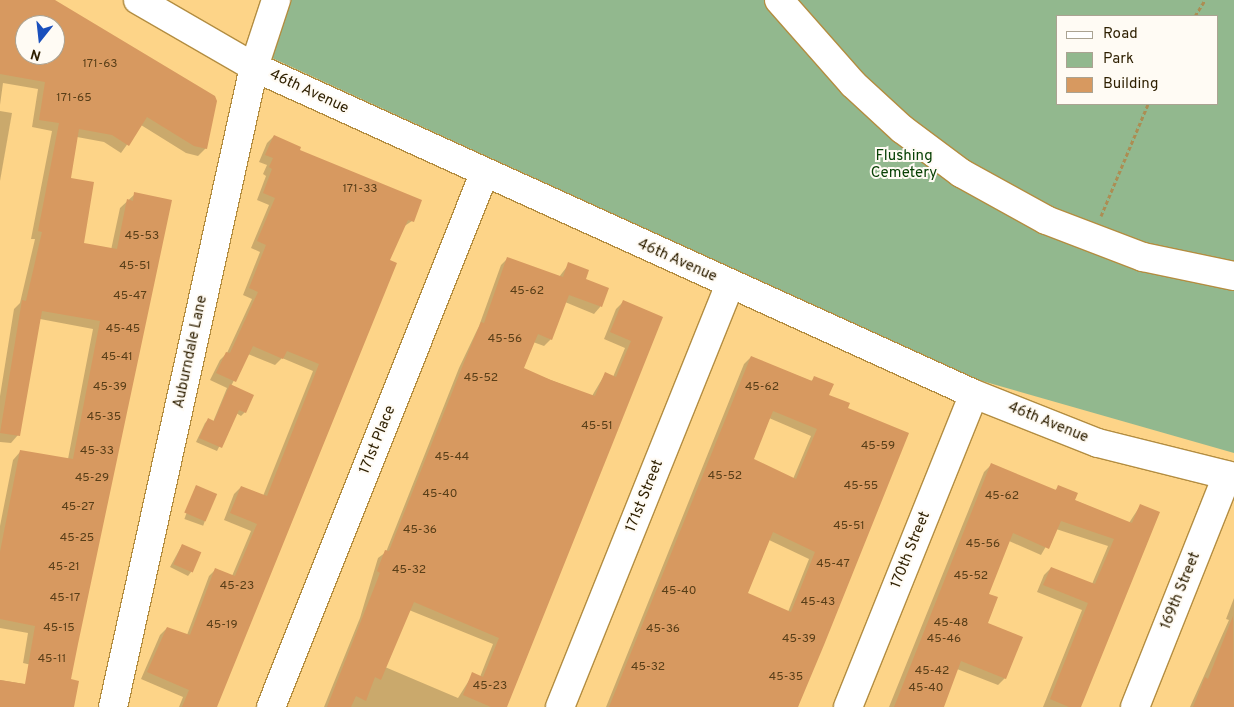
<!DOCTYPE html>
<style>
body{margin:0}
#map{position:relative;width:1234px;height:707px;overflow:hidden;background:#fdd488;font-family:Overpass,sans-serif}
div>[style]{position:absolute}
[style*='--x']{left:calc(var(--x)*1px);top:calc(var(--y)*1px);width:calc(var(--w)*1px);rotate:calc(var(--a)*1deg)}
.green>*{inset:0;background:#92b88e}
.shadow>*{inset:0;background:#0003;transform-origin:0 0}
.building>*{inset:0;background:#d79960;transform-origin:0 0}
.path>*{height:3px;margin-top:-1.5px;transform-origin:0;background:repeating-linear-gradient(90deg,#ac8d53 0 4px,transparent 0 6.5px)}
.roads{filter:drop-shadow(1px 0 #b38d41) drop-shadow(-1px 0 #b38d41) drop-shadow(0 1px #b38d41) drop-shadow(0 -1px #b38d41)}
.minor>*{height:28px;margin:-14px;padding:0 14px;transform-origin:14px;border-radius:14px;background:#fff}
span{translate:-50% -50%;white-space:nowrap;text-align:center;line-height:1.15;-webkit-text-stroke:4px #fffbf4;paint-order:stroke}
.number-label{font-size:12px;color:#583e18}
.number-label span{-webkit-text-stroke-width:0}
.street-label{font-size:15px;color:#2e1f00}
.park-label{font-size:15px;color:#084105}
.legend{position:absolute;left:1056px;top:15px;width:162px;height:90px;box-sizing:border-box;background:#fffbf4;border:1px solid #aba392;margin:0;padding:6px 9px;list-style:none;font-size:15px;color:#2e1f00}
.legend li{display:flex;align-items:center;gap:10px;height:25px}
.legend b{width:25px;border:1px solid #aba392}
.north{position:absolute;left:15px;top:15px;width:50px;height:50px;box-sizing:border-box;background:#fffbf4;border:1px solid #aba392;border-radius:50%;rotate:196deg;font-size:14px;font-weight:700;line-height:20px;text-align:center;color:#2e1f00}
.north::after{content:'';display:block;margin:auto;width:18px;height:22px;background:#1a4fbc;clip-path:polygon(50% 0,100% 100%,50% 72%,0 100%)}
</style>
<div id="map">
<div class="green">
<i style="clip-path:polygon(evenodd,291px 0,1234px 0,1234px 453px,975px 379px,272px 58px,291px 0,1058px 16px,1218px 16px,1218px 104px,1058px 104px,1058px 16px)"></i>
</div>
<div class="shadow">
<i style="clip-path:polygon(evenodd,0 0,53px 0,206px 148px,198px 156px,186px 153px,141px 125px,121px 153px,104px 142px,77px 137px,70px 179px,82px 244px,111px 250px,120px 208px,135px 194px,70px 680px,72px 707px,0 707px,0 680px,36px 686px,40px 667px,23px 663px,28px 633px,0 628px,0 526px,13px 460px,20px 452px,68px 459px,93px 329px,40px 319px,18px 435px,11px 443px,0 442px,0 396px,14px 309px,20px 303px,35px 239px,31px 239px,52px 131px,32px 127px,38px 89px,3px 83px,0 105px,0 0,25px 25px,55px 25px,55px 55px,25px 55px,25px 25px)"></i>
<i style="clip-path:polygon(0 111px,12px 113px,0 181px)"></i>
<i style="clip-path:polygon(274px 136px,412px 221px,403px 227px,389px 261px,216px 707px,179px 707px,183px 697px,141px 679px,160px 635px,167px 628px,187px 635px,209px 576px,216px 569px,232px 576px,251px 531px,224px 520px,234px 494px,241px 487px,263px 496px,313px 371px,282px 358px,275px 365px,248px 354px,231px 386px,245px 412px,241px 416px,236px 413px,217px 451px,196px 442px,205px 423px,208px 420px,213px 422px,227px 388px,210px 380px,220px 360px,227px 353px,252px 299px,243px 295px,260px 252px,251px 248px,269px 205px,257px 200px,266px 176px,263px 174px,267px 165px,259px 162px,267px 143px)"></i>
<i style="clip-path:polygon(evenodd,508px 258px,559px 277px,569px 264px,584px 280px,608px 289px,600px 307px,594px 314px,565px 302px,551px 339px,544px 346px,533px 342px,522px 369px,592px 396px,605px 374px,613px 377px,625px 348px,604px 339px,616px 309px,623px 302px,661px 317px,503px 707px,324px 707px,360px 618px,378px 558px,386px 552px,459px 368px,479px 326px,501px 265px,508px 258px,409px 610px,493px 644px,480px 677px,473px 674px,458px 698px,385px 667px,409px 610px)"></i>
<i style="clip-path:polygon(evenodd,751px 357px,811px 381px,815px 378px,828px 396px,848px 404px,798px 707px,606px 707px,744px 364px,751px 357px,769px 418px,811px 436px,793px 479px,752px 460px,769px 418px,751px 357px,769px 540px,809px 559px,788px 612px,746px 594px,769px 540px)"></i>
<i style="clip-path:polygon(991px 465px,1054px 491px,1059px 487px,1074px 500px,1129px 523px,1140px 506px,1080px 707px,1043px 707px,1082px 610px,1037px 592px,1044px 575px,1051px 568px,1092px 584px,1108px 546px,1056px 529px,1041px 555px,1009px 541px,987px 594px,986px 624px,1005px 678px,998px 685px,957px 669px,943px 707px,889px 707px,984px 472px)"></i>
<i style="left:196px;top:487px;width:20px;height:34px;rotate:20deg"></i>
<i style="clip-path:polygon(182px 545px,191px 572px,188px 576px,170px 567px)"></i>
<i style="clip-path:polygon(1234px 598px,1234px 707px,1190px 707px,1229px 620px,1226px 619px)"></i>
</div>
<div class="building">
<i style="clip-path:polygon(evenodd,0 0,55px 0,215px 96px,217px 101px,207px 149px,194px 146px,147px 117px,129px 146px,112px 135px,79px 129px,71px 178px,94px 182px,84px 243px,117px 249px,127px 199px,133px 201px,134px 192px,172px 200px,78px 644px,71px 679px,79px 681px,74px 707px,0 707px,0 680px,25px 684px,35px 626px,0 619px,0 552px,20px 450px,73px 459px,100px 321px,42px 311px,20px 436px,0 433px,22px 300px,26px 301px,42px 232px,38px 231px,59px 123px,39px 120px,45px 82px,0 74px,0 0,25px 25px,55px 25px,55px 55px,25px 55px,25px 25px)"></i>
<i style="clip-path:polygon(274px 135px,301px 147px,300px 150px,422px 200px,414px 222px,408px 220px,390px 260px,397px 263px,217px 707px,182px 707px,189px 690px,147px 672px,167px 627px,190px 635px,215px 568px,235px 576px,257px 524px,230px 513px,241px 486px,267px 496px,319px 364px,287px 351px,283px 359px,253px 346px,236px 382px,216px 373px,226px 352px,230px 353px,258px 292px,249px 288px,266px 245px,257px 241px,275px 198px,263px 193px,272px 169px,269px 167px,273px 158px,265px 155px)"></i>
<i style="clip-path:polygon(507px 257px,563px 277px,568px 262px,589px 270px,586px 279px,609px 288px,602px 307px,569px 295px,552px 340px,538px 334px,524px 368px,551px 380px,595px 396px,605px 372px,616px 377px,631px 341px,610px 332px,623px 300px,663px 317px,612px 445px,507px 707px,491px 707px,463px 695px,472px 672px,483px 677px,499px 638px,414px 602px,381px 680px,375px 677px,366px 701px,356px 696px,351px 707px,327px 707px,380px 573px,377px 571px,385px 550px,389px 551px,465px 360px,481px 322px,484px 323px)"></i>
<i style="clip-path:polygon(evenodd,751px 356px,812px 381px,814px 376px,834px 384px,829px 395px,850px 403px,848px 408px,909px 433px,824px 645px,798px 707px,609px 707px,751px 356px,773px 411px,817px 429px,796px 479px,754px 459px,773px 411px,751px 356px,773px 532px,815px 552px,791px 612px,748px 593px,773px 532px)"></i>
<i style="clip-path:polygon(230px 384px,254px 395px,246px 413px,239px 410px,222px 448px,199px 438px,208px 418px,214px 421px)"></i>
<i style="clip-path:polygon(991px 463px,1056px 490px,1058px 485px,1078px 493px,1075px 500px,1132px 523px,1140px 504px,1160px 512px,1081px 707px,1069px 707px,1050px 699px,1088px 603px,1043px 585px,1051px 567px,1095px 584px,1114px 539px,1061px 521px,1049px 549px,1013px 533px,989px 594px,998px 597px,988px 623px,1023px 637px,1006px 679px,961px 661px,944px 707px,894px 707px)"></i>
<i style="left:196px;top:485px;width:23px;height:30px;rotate:23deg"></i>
<i style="left:182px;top:544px;width:21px;height:22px;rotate:23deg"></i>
<i style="clip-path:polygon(1233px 616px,1234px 707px,1193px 707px,1205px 677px,1208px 679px)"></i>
</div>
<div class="path">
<i style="--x:1195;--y:16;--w:19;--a:-58"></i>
<i style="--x:1101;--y:216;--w:121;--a:-67.2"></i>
</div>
<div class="roads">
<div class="minor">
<i style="--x:138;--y:0;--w:134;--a:30"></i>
<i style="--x:254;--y:67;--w:791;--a:24.43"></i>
<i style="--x:974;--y:394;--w:133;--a:21.6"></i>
<i style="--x:1098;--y:443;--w:140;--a:14"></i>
<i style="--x:779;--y:0;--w:112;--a:48.6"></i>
<i style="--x:853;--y:84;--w:67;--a:42.6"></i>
<i style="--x:902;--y:129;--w:74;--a:36.7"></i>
<i style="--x:961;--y:173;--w:97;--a:28.9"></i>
<i style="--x:1046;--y:220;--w:104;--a:20.9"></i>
<i style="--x:1143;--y:257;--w:93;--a:11.8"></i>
<i style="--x:113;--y:707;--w:655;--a:-77.58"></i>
<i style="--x:254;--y:67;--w:71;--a:-71.8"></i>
<i style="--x:271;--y:707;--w:574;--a:-68.22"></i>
<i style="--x:560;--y:707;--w:455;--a:-68.1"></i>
<i style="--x:848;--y:707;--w:337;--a:-68.1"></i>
<i style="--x:1135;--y:707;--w:249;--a:-68.3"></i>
</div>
</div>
<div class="number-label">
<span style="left:100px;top:65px">171-63</span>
<span style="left:74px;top:99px">171-65</span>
<span style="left:360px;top:190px">171-33</span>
<span style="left:142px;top:237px">45-53</span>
<span style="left:135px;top:267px">45-51</span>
<span style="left:527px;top:292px">45-62</span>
<span style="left:130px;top:297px">45-47</span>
<span style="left:123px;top:330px">45-45</span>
<span style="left:505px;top:340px">45-56</span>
<span style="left:117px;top:358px">45-41</span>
<span style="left:481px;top:379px">45-52</span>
<span style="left:110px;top:388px">45-39</span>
<span style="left:762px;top:388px">45-62</span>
<span style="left:104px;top:418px">45-35</span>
<span style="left:597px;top:427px">45-51</span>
<span style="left:878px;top:447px">45-59</span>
<span style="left:97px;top:452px">45-33</span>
<span style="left:452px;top:458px">45-44</span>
<span style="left:725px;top:477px">45-52</span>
<span style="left:92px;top:479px">45-29</span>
<span style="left:861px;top:487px">45-55</span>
<span style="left:440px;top:495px">45-40</span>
<span style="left:1002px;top:497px">45-62</span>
<span style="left:78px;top:508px">45-27</span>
<span style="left:849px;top:527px">45-51</span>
<span style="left:420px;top:531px">45-36</span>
<span style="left:77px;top:539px">45-25</span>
<span style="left:983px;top:545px">45-56</span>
<span style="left:833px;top:565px">45-47</span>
<span style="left:64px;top:568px">45-21</span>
<span style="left:409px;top:571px">45-32</span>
<span style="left:971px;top:577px">45-52</span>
<span style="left:237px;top:587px">45-23</span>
<span style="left:679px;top:592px">45-40</span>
<span style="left:65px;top:599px">45-17</span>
<span style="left:818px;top:603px">45-43</span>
<span style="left:951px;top:624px">45-48</span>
<span style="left:222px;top:626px">45-19</span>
<span style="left:59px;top:629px">45-15</span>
<span style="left:663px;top:630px">45-36</span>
<span style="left:799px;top:640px">45-39</span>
<span style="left:944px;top:640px">45-46</span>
<span style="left:52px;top:660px">45-11</span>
<span style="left:648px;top:668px">45-32</span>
<span style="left:932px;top:672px">45-42</span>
<span style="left:786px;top:678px">45-35</span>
<span style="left:490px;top:687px">45-23</span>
<span style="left:926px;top:689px">45-40</span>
</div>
<div class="street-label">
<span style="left:309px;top:92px;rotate:25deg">46th Avenue</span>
<span style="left:677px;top:261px;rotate:24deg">46th Avenue</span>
<span style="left:191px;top:352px;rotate:-78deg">Auburndale Lane</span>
<span style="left:1048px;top:423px;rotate:22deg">46th Avenue</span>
<span style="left:378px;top:440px;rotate:-68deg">171st Place</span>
<span style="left:645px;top:496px;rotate:-68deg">171st Street</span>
<span style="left:911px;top:550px;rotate:-68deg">170th Street</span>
<span style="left:1181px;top:591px;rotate:-68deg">169th Street</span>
</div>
<div class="park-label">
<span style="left:904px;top:165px">Flushing<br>Cemetery</span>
</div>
<ul class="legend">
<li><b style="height:6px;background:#fff"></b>Road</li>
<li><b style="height:14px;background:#92b88e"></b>Park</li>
<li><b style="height:14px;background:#d79960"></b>Building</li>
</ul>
<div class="north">N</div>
</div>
